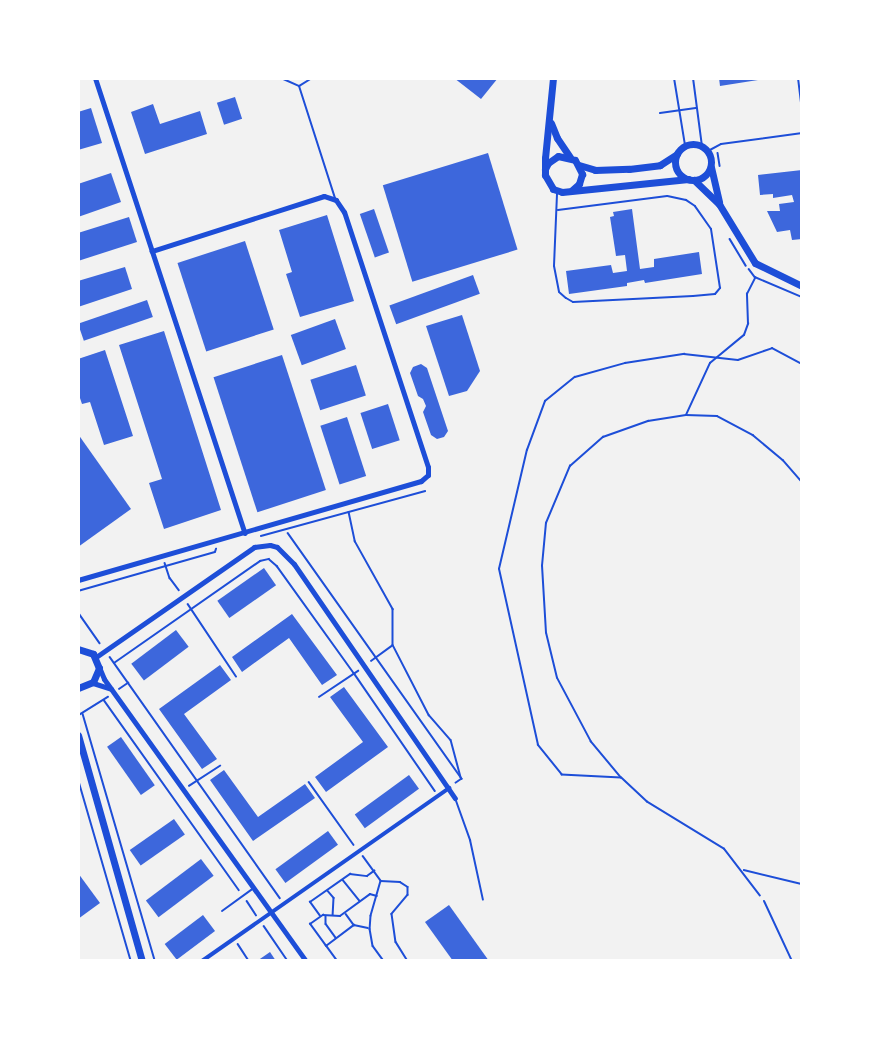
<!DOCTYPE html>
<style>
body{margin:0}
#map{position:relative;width:880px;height:1039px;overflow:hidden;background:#f2f2f2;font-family:Jost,sans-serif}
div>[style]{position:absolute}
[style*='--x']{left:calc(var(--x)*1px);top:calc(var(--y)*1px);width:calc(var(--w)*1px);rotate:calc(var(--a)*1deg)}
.building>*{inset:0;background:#3d67dc;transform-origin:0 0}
.path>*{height:1.5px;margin:-0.75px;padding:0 0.75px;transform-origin:0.75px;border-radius:0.75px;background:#1d4ed8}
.service>*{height:2px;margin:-1px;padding:0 1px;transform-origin:1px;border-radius:1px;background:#1d4ed8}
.pedestrian>*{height:4px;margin:-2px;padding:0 2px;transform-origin:2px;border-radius:2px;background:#1d4ed8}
.minor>*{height:5px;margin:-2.5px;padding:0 2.5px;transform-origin:2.5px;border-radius:2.5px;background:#1d4ed8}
.tertiary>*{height:7px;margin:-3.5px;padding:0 3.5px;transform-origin:3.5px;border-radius:3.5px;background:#1d4ed8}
.tertiary>.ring{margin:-3.5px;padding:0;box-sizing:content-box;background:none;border:7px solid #1d4ed8;border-radius:50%}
span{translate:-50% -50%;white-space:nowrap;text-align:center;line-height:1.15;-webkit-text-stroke:4.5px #fff;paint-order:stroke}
.frame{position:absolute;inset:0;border:80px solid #fff;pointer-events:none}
</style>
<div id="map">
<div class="building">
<i style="clip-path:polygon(454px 78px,498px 78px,481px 99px)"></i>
<i style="clip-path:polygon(719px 78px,758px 78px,758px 80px,720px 86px)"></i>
<i style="left:235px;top:97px;width:23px;height:19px;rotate:72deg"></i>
<i style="clip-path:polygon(153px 104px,160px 124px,200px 111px,207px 134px,145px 154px,131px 112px)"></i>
<i style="clip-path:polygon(91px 108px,102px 143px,78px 150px,78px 112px)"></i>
<i style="left:488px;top:153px;width:101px;height:110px;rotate:73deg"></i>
<i style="clip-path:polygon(802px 170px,802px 239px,792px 240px,790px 230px,777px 232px,767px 211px,780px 211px,779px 204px,794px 202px,792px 195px,773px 198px,773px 194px,760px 195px,758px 175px)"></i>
<i style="clip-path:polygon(111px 173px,121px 202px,78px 217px,78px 184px)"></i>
<i style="left:374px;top:209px;width:46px;height:15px;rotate:71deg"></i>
<i style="clip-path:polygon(632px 209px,640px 269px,654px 267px,654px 259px,699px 252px,702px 274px,645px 283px,644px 280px,627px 283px,627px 286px,569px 294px,566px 271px,611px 265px,613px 273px,627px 271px,625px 255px,616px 256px,610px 217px,614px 216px,613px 212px)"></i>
<i style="clip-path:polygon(327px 215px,354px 301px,300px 317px,286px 274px,292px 272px,279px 230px)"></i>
<i style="clip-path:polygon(129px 217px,137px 242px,78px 261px,78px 233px)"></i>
<i style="left:245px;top:241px;width:93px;height:71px;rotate:72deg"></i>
<i style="clip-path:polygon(125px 267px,132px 289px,78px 307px,78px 281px)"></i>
<i style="left:473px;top:275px;width:20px;height:89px;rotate:70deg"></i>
<i style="left:147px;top:300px;width:18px;height:73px;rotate:71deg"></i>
<i style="clip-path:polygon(462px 315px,480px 371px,467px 391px,449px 396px,426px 326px)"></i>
<i style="left:335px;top:319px;width:32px;height:47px;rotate:70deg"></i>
<i style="clip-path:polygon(164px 331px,221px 510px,164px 529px,149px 483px,162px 479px,119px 345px)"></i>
<i style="clip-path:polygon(105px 350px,133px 436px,104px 445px,90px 402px,82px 404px,78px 392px,78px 359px)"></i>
<i style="left:282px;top:355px;width:142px;height:72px;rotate:72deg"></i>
<i style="clip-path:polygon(421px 364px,427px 368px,448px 431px,444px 437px,437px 439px,431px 435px,423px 412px,426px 406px,423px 399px,418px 396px,410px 373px,413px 367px)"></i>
<i style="left:356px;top:365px;width:32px;height:48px;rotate:72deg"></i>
<i style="left:388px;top:404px;width:38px;height:29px;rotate:72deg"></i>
<i style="left:347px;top:417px;width:62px;height:28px;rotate:72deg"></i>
<i style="clip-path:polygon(78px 434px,131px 509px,78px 547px)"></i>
<i style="left:264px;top:568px;width:21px;height:57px;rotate:55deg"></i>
<i style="clip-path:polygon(292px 614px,337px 675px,322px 685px,289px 638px,242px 672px,232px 657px)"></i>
<i style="left:176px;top:630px;width:21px;height:56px;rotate:53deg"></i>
<i style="clip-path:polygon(220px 665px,231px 680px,184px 714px,217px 759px,202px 769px,159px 709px)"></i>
<i style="clip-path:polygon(344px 687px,388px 747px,326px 792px,315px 777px,363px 742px,330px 697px)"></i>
<i style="left:121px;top:737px;width:59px;height:17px;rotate:55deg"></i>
<i style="clip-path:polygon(224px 770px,258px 817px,305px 784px,315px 798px,253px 841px,210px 780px)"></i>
<i style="left:409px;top:775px;width:17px;height:67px;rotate:54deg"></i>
<i style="left:174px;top:819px;width:19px;height:54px;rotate:55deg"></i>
<i style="left:328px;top:831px;width:17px;height:65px;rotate:54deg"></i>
<i style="left:201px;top:859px;width:21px;height:69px;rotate:53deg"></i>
<i style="clip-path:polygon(78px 873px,100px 903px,78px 919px)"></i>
<i style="clip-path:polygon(449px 905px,489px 961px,453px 961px,425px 922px)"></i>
<i style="left:203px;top:915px;width:20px;height:48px;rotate:53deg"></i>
<i style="clip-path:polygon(270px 952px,276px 961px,257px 961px)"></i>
</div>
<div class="path">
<i style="--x:718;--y:153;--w:13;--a:81"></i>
<i style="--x:730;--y:239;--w:31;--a:59"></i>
<i style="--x:749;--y:269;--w:10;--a:53"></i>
<i style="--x:755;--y:277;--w:51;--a:23.1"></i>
<i style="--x:686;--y:415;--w:57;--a:-65.2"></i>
<i style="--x:710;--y:363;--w:44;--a:-39.5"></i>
<i style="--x:744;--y:335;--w:12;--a:-70"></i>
<i style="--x:748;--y:324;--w:30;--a:-92"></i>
<i style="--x:747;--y:294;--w:18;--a:-63"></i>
<i style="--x:349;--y:512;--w:30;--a:78"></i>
<i style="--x:355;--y:541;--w:78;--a:60.8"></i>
<i style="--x:393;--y:609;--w:36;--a:90"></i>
<i style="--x:393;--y:645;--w:79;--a:62.8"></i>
<i style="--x:429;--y:715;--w:33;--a:49"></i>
<i style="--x:451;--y:740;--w:39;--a:75"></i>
<i style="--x:288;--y:533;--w:301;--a:54.7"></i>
<i style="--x:462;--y:779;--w:7;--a:146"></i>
<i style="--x:261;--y:536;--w:170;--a:-15.3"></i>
<i style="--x:165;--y:563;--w:16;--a:72"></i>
<i style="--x:170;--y:578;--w:15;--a:53"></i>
<i style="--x:78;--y:591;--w:142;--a:-15.9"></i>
<i style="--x:215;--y:552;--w:3;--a:-72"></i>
<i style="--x:188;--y:604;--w:87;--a:56.3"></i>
<i style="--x:78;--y:612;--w:38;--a:55"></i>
<i style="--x:110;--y:657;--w:295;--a:54.8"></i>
<i style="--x:371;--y:661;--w:26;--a:-36"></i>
<i style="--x:114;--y:663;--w:178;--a:-34.9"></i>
<i style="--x:260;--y:561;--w:9;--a:-13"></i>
<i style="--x:269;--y:559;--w:11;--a:41"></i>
<i style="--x:277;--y:566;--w:132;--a:54.3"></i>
<i style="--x:354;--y:673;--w:143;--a:55.5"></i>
<i style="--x:119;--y:689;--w:11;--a:-34"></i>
<i style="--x:319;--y:697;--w:47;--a:-33.7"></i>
<i style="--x:104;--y:700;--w:233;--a:54.6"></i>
<i style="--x:83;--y:714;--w:257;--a:73.7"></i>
<i style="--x:79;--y:715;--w:34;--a:-32"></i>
<i style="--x:78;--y:778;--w:191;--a:73.8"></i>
<i style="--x:621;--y:778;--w:59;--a:-177.1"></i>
<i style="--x:562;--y:775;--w:38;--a:-129"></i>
<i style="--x:538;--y:745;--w:180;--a:-102.5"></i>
<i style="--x:499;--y:569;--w:122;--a:-76.8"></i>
<i style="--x:527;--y:450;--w:52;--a:-69.8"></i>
<i style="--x:545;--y:401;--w:38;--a:-39"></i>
<i style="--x:575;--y:377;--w:52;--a:-15.6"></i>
<i style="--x:625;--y:363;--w:60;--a:-8.7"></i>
<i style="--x:684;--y:354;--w:54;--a:6.3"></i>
<i style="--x:738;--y:360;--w:36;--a:-19"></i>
<i style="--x:772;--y:348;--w:34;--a:28"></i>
<i style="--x:309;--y:782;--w:77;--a:54.5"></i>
<i style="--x:189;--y:786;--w:37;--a:-33"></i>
<i style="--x:363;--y:856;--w:31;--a:54"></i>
<i style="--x:381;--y:881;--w:36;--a:106"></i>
<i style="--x:371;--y:916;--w:13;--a:94"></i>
<i style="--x:370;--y:929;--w:17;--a:80"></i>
<i style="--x:373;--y:946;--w:19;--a:54"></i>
<i style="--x:744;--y:870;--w:60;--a:13.6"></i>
<i style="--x:343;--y:880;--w:27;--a:51"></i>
<i style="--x:381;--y:881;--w:19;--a:3"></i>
<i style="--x:400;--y:882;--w:9;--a:32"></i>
<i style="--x:408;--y:887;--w:8;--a:90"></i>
<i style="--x:408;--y:895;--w:25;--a:130"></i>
<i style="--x:392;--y:914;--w:28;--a:82"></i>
<i style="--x:396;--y:942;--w:22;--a:58"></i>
<i style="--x:328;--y:891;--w:9;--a:49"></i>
<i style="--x:334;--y:898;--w:17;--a:93"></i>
<i style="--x:760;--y:896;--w:59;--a:-127.5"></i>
<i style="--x:724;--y:849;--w:90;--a:-148.6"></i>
<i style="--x:647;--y:802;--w:35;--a:-137"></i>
<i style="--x:621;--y:778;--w:47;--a:-129.8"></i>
<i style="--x:591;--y:742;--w:72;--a:-118"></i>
<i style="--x:557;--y:678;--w:46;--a:-103.7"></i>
<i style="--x:546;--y:633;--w:67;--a:-93.4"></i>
<i style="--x:542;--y:566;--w:43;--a:-84.7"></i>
<i style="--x:546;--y:523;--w:62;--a:-67.2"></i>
<i style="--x:570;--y:466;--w:44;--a:-41.3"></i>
<i style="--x:603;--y:437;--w:48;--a:-19.6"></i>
<i style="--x:648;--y:421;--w:38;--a:-9"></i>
<i style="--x:686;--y:415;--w:31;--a:2"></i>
<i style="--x:717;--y:416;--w:41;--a:27.8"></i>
<i style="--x:753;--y:435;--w:39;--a:40"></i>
<i style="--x:783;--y:460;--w:29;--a:49"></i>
<i style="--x:247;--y:901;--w:17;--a:57"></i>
<i style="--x:346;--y:914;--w:14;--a:54"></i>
<i style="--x:320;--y:916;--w:17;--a:-126"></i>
<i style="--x:310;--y:902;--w:49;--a:-35"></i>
<i style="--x:350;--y:874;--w:17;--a:7"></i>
<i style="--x:367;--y:876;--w:9;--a:-36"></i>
<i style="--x:326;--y:916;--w:8;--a:90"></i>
<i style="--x:326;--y:924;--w:17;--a:54"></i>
<i style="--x:264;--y:926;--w:42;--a:55.6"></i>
<i style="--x:238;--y:944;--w:20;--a:57"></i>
<i style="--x:326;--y:946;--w:27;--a:-126"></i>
<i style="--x:310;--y:924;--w:16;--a:-35"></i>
<i style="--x:323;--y:915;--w:17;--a:3"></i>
<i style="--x:340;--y:916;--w:37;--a:-36"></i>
<i style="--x:370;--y:894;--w:7;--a:16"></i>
<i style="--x:337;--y:961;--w:19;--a:-126"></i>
<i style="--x:326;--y:946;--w:35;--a:-37"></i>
<i style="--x:354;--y:925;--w:14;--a:12"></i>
</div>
<div class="service">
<i style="--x:281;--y:78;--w:20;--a:24"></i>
<i style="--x:312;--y:78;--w:15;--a:148"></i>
<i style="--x:299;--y:86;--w:118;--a:72.2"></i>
<i style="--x:674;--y:78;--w:68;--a:80.7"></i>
<i style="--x:693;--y:78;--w:69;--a:82.5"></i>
<i style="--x:798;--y:78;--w:33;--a:83"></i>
<i style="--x:660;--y:113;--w:36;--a:-8"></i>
<i style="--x:708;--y:151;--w:15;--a:-28"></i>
<i style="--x:721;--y:144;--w:82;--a:-7.7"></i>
<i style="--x:557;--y:194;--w:72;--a:92.4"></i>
<i style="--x:554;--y:266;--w:26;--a:79"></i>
<i style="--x:559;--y:292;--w:9;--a:41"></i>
<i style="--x:566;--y:298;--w:8;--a:30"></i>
<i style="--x:573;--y:302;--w:120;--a:-2.9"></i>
<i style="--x:693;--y:296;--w:22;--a:-5"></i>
<i style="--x:715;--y:294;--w:8;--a:-50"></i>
<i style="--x:720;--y:288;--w:60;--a:-98.7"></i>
<i style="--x:711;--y:229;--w:28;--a:-125"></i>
<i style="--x:695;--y:206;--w:11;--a:-146"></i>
<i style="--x:686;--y:200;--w:19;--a:-168"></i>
<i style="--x:667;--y:196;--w:110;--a:172.7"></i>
<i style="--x:455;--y:798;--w:45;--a:70.3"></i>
<i style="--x:470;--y:840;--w:61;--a:77.8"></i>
<i style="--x:764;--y:901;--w:66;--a:65"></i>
<i style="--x:222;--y:911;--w:39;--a:-36"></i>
</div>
<div class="pedestrian">
<i style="--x:202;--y:961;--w:302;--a:-35"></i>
</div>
<div class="minor">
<i style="--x:95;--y:78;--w:479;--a:71.8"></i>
<i style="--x:78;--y:580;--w:357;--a:-16.1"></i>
<i style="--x:421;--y:481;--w:9;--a:-41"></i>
<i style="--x:428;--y:475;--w:8;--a:-90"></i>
<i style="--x:428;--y:467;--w:268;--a:-108.2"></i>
<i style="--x:344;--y:212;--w:14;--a:-124"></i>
<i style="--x:336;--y:200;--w:13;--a:-162"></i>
<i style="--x:324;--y:196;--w:181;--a:162.3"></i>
<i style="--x:96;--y:657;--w:193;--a:-34.8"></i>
<i style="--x:254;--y:547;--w:16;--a:-7"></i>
<i style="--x:270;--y:545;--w:7;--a:16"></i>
<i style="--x:277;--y:547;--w:24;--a:45"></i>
<i style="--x:294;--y:564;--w:284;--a:55.5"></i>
<i style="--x:99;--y:667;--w:13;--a:67"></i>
<i style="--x:104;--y:679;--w:347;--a:54.4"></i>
<i style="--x:93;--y:683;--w:19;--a:18"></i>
</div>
<div class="tertiary">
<i style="--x:553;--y:78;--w:80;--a:95.7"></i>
<i style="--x:545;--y:158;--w:17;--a:90"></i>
<i style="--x:545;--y:175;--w:16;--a:60"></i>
<i style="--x:553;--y:189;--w:9;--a:18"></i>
<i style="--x:562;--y:192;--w:127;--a:-5.9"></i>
<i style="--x:551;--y:123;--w:16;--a:68"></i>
<i style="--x:557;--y:138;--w:23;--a:56"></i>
<i class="ring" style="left:675px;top:144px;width:29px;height:29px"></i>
<i style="--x:579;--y:165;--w:17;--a:17"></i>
<i style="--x:595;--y:170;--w:34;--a:-2"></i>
<i style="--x:629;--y:169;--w:31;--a:-7"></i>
<i style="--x:660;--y:165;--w:20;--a:-33"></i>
<i style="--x:711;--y:167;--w:36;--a:77"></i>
<i style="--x:545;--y:169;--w:7;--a:-63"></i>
<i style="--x:548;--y:163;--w:12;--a:-35"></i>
<i style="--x:558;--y:156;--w:17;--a:13"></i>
<i style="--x:575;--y:160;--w:16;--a:63"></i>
<i style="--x:582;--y:174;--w:10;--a:107"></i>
<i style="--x:579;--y:184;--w:9;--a:139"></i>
<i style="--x:694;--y:180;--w:35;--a:44"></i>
<i style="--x:719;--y:204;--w:69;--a:58.6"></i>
<i style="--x:755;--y:263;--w:52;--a:26.1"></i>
<i style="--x:78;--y:649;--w:16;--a:18"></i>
<i style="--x:93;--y:654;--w:15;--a:67"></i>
<i style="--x:99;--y:668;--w:15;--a:113"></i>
<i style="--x:93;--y:682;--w:16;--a:158"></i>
<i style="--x:78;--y:735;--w:235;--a:74.2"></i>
</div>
<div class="frame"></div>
</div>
